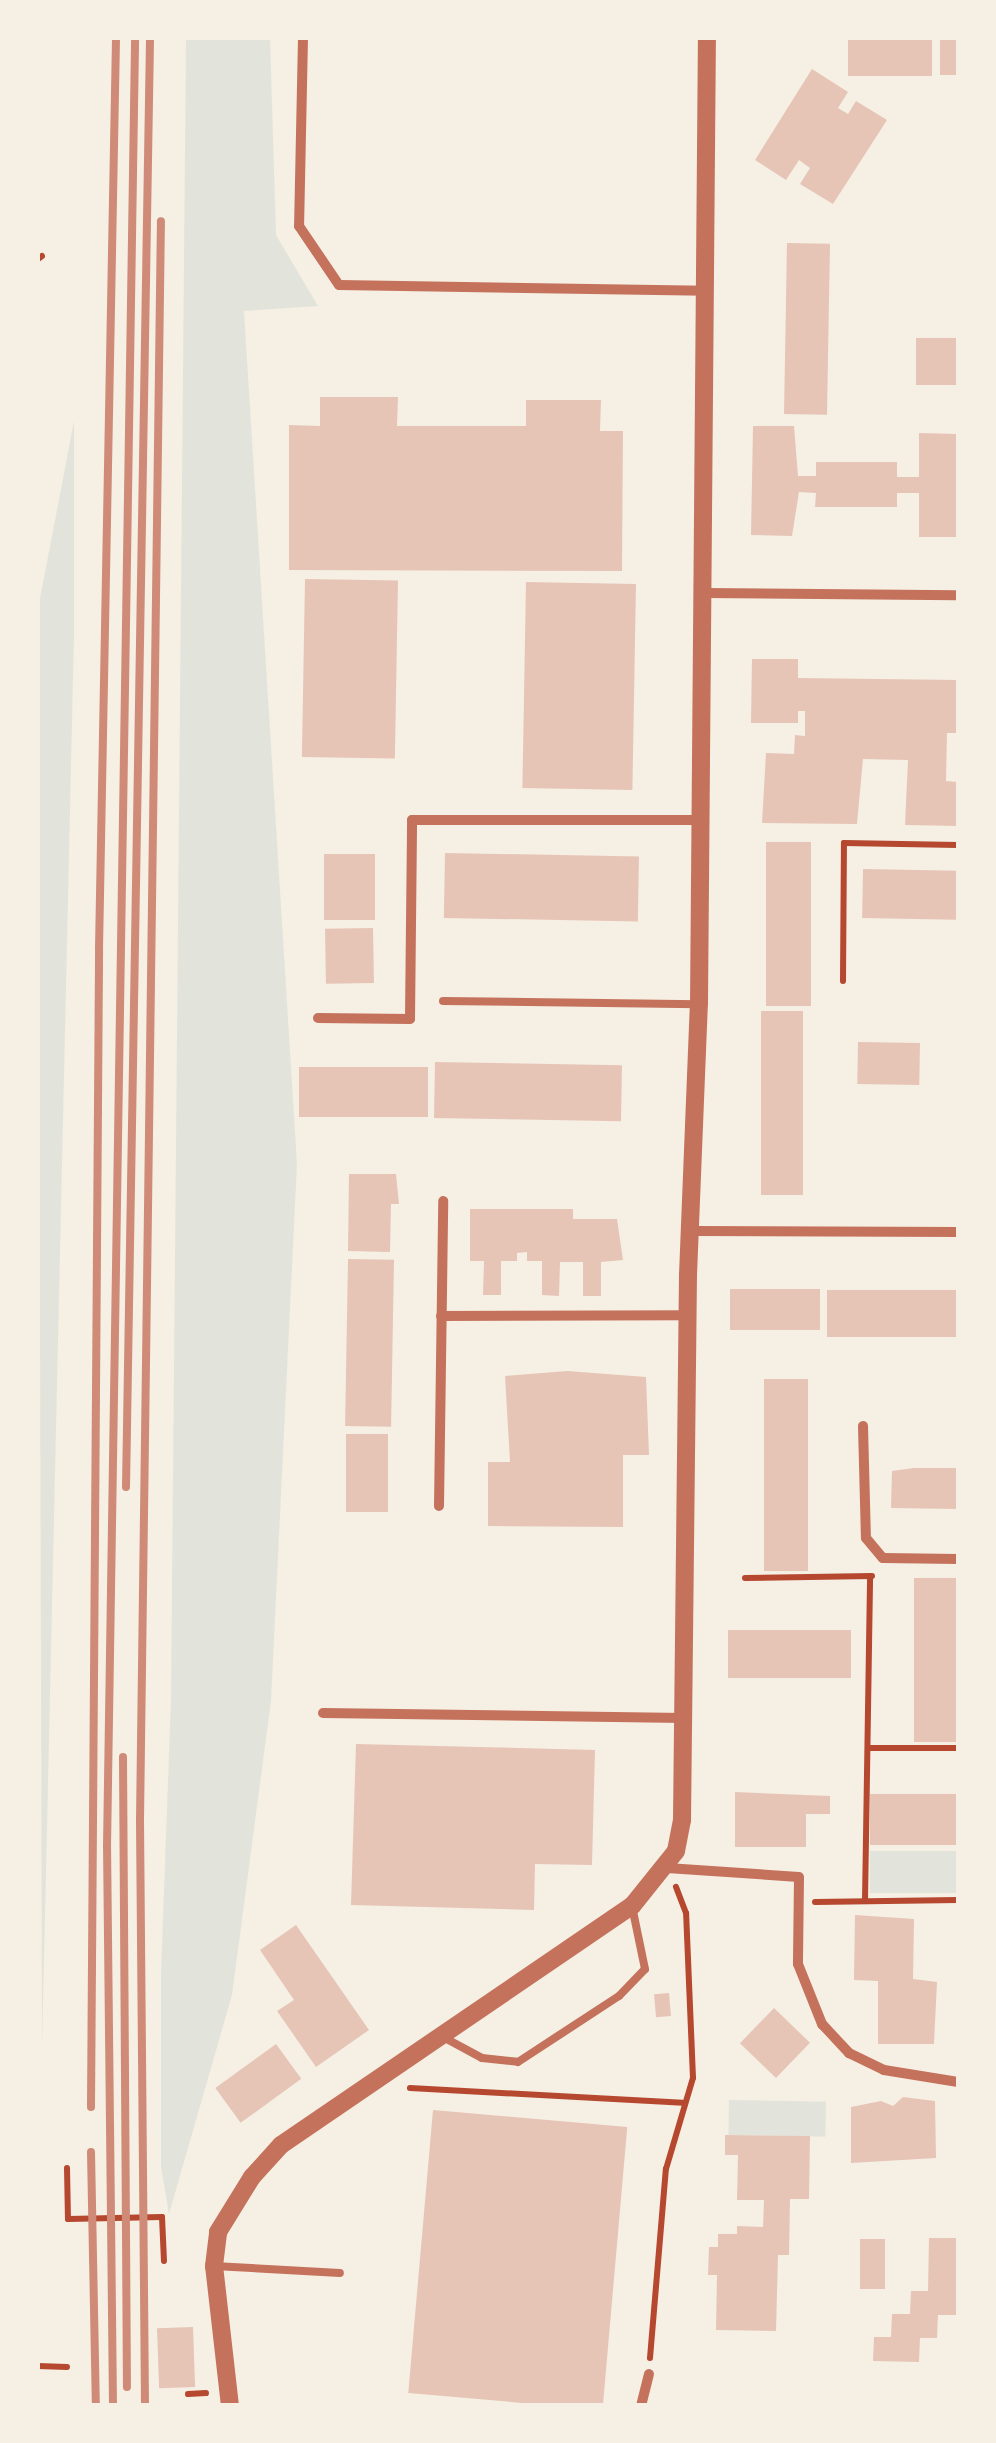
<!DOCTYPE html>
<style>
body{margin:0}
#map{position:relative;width:996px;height:2443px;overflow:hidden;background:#f6efe4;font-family:"Public Sans",sans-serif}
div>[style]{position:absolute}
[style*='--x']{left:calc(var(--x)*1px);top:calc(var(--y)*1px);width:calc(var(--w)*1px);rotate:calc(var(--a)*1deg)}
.green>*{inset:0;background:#e2e4dc;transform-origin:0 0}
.building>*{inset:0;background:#e6c5b7;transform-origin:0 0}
.path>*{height:6px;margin:-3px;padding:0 3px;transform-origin:3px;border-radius:3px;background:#b5482f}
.service>*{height:8px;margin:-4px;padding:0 4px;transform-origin:4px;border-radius:4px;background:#c5725c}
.minor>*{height:10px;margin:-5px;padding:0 5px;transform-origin:5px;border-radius:5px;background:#c5725c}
.tertiary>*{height:18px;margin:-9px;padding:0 9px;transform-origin:9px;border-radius:9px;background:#c5725c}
.rail>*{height:8px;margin:-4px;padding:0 4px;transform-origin:4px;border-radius:4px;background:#cf8b77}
span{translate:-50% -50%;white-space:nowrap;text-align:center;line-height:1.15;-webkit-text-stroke:9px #f6efe4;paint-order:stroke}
.frame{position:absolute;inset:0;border:40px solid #f6efe4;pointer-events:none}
</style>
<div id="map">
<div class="green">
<i style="clip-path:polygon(186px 38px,270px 38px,276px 235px,318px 306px,244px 311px,297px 1164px,271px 1701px,232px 1995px,169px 2214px,161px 2167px,161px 1973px,171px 1698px)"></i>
<i style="clip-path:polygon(74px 421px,74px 634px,42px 2049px,38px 609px)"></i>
<i style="left:958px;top:1851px;width:42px;height:88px;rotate:90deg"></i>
<i style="left:729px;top:2100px;width:97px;height:35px;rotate:1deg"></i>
</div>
<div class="building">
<i style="left:848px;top:38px;width:84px;height:38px"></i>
<i style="left:940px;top:38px;width:18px;height:37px"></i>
<i style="clip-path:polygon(812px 69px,848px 92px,838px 108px,848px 114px,856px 101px,887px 120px,833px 204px,800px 184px,810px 168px,799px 160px,786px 180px,755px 160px)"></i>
<i style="left:787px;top:243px;width:43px;height:171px;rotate:1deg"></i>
<i style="left:916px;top:338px;width:42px;height:47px"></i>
<i style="clip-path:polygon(320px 397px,398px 397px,397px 426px,526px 426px,526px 400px,601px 400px,600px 431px,623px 431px,622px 571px,289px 570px,289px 425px,320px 426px)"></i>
<i style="clip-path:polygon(753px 426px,794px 426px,798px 476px,816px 476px,816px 462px,897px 462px,897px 477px,919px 477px,919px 433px,958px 434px,958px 537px,919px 537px,919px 493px,897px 493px,897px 507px,815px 507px,816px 493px,799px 492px,792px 536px,751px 535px)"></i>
<i style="left:305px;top:579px;width:93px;height:178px;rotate:1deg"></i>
<i style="left:526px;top:582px;width:110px;height:206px;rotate:1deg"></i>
<i style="clip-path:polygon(752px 659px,798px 659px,798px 678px,958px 680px,958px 733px,947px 733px,946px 781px,958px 782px,958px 826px,905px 825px,908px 760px,863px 759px,857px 824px,762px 823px,766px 753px,794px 754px,795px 735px,805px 736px,805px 711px,798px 711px,798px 723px,751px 723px)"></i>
<i style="left:766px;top:842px;width:45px;height:164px"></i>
<i style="left:445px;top:853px;width:194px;height:65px;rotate:1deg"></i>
<i style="left:324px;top:854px;width:51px;height:66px"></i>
<i style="left:863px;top:869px;width:95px;height:49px;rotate:1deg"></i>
<i style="left:373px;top:928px;width:55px;height:48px;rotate:89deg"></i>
<i style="left:761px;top:1011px;width:42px;height:184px"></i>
<i style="left:858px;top:1042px;width:62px;height:42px;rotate:1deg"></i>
<i style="left:435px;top:1062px;width:187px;height:56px;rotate:1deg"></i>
<i style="left:299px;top:1067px;width:129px;height:50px"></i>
<i style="clip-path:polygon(349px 1174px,396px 1174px,399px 1204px,391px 1204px,390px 1252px,348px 1251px)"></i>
<i style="clip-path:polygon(470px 1209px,573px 1209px,573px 1219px,617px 1219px,623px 1260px,601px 1262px,601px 1296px,583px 1296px,583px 1262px,560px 1262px,559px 1296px,542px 1295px,542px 1261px,527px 1261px,527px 1252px,517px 1253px,517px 1261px,501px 1261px,501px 1295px,483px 1295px,484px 1261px,470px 1261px)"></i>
<i style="left:348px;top:1259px;width:46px;height:167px;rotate:1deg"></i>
<i style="left:730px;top:1289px;width:90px;height:41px"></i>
<i style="left:827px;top:1290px;width:131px;height:47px"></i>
<i style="clip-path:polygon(567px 1371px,646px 1377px,649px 1455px,623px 1455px,623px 1527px,488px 1526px,488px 1462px,510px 1462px,505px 1376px)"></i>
<i style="left:764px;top:1379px;width:44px;height:192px"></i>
<i style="left:346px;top:1434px;width:42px;height:78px"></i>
<i style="clip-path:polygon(914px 1468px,958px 1468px,958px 1509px,891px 1508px,892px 1471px)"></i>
<i style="left:914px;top:1578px;width:43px;height:164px"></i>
<i style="left:728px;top:1630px;width:123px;height:48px"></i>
<i style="clip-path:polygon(356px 1744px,595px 1750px,592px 1865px,535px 1864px,534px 1910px,351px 1905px)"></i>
<i style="clip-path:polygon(735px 1792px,830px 1796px,830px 1814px,806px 1814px,806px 1847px,735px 1847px)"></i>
<i style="left:958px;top:1794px;width:51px;height:88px;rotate:90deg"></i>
<i style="clip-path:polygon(855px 1915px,914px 1919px,913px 1979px,937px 1982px,934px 2044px,878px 2044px,878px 1981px,854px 1980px)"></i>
<i style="clip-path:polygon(296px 1925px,369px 2030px,316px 2067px,277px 2011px,294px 2000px,260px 1950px)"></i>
<i style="left:669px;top:1993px;width:23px;height:15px;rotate:85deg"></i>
<i style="left:774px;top:2008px;width:50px;height:49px;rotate:44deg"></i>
<i style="left:276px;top:2044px;width:43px;height:75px;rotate:54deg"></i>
<i style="clip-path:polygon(903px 2097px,935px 2101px,936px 2158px,851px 2163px,851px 2107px,881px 2101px,893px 2106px)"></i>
<i style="left:433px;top:2110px;width:195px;height:284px;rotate:5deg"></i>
<i style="clip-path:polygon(725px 2135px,810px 2136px,809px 2199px,790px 2199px,789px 2255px,778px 2255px,776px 2331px,716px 2330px,717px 2275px,708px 2275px,709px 2247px,718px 2247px,718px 2234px,737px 2234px,737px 2226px,763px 2227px,764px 2200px,737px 2200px,738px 2155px,725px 2155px)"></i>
<i style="clip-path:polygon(929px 2238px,958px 2238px,956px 2315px,938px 2315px,937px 2338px,920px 2338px,919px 2362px,873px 2361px,874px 2337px,891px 2337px,892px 2314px,910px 2314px,911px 2291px,928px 2291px)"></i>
<i style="left:860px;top:2239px;width:25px;height:50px"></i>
<i style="left:193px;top:2327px;width:60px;height:36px;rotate:88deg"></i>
</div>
<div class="path">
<i style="--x:38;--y:259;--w:5;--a:-37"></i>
<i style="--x:843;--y:981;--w:138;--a:-89.6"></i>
<i style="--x:844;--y:843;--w:114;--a:1"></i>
<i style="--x:745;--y:1578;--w:127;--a:-0.9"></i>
<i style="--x:869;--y:1748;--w:89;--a:0"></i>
<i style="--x:865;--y:1901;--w:323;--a:-89.1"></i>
<i style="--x:815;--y:1902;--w:143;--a:-0.8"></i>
<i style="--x:410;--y:2088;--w:273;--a:3.1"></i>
<i style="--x:67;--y:2168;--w:51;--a:88.9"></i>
<i style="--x:68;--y:2219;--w:94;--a:-1.2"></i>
<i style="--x:162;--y:2217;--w:44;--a:87.4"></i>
<i style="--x:650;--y:2358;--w:190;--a:-85.2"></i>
<i style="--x:666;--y:2169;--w:95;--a:-73.5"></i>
<i style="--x:693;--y:2078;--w:165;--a:-92.4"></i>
<i style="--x:686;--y:1913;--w:28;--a:-111"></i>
<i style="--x:38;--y:2366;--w:29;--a:2"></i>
<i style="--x:188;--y:2394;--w:18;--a:-3"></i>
</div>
<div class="service">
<i style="--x:443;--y:1001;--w:256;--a:0.7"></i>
<i style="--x:443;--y:2037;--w:44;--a:28.3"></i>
<i style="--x:482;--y:2058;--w:36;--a:6"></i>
<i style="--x:518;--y:2062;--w:121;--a:-33.2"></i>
<i style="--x:619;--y:1996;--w:37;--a:-46"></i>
<i style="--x:645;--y:1969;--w:64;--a:-101.7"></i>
<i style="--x:214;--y:2266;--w:126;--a:3.2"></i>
</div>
<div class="minor">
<i style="--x:303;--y:38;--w:188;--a:91.2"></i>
<i style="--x:299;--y:226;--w:71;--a:55.9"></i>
<i style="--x:339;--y:285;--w:366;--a:0.9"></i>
<i style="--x:705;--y:593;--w:253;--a:0.5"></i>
<i style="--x:318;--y:1018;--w:92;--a:0.6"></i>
<i style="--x:410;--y:1019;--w:199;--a:-89.4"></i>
<i style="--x:412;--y:820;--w:289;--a:0"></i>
<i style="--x:694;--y:1231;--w:264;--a:0.2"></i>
<i style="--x:441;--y:1316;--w:247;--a:-0.2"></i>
<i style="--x:863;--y:1426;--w:112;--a:88.5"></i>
<i style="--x:866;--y:1538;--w:26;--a:50"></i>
<i style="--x:883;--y:1558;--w:75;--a:0.8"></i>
<i style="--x:439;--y:1506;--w:305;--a:-89.2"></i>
<i style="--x:323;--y:1713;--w:361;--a:0.8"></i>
<i style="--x:667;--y:1868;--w:132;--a:3.9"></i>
<i style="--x:799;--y:1877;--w:87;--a:90.7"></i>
<i style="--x:798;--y:1964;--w:65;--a:68.2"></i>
<i style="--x:822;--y:2024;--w:40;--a:47"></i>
<i style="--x:849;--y:2053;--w:39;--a:26"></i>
<i style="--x:884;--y:2070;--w:75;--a:9.2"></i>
<i style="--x:641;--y:2406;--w:33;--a:-76"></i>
</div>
<div class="tertiary">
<i style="--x:230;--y:2406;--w:141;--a:-96.5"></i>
<i style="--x:214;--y:2266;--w:34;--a:-83"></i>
<i style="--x:218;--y:2232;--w:65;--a:-58.3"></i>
<i style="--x:252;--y:2177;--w:43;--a:-47.8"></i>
<i style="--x:281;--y:2145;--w:425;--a:-34.3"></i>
<i style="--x:632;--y:1906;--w:70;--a:-51.3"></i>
<i style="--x:676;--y:1851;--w:32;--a:-79"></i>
<i style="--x:682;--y:1820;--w:545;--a:-89.37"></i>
<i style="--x:688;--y:1275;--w:271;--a:-87.7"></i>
<i style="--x:699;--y:1004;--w:966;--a:-89.53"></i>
</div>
<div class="rail">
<i style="--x:126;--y:1487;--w:1449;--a:-89.05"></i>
<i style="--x:123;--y:1757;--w:630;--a:89.64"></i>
<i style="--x:91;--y:2107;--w:1158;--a:-89.6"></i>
<i style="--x:99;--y:949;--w:911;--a:-88.93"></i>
<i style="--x:91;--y:2152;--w:254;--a:88.9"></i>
<i style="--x:113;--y:2406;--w:559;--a:-90.61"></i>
<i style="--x:107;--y:1847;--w:1809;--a:-89.11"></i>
<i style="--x:145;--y:2406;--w:586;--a:-90.49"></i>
<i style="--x:140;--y:1820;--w:1599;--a:-89.25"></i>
</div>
<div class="frame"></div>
</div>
